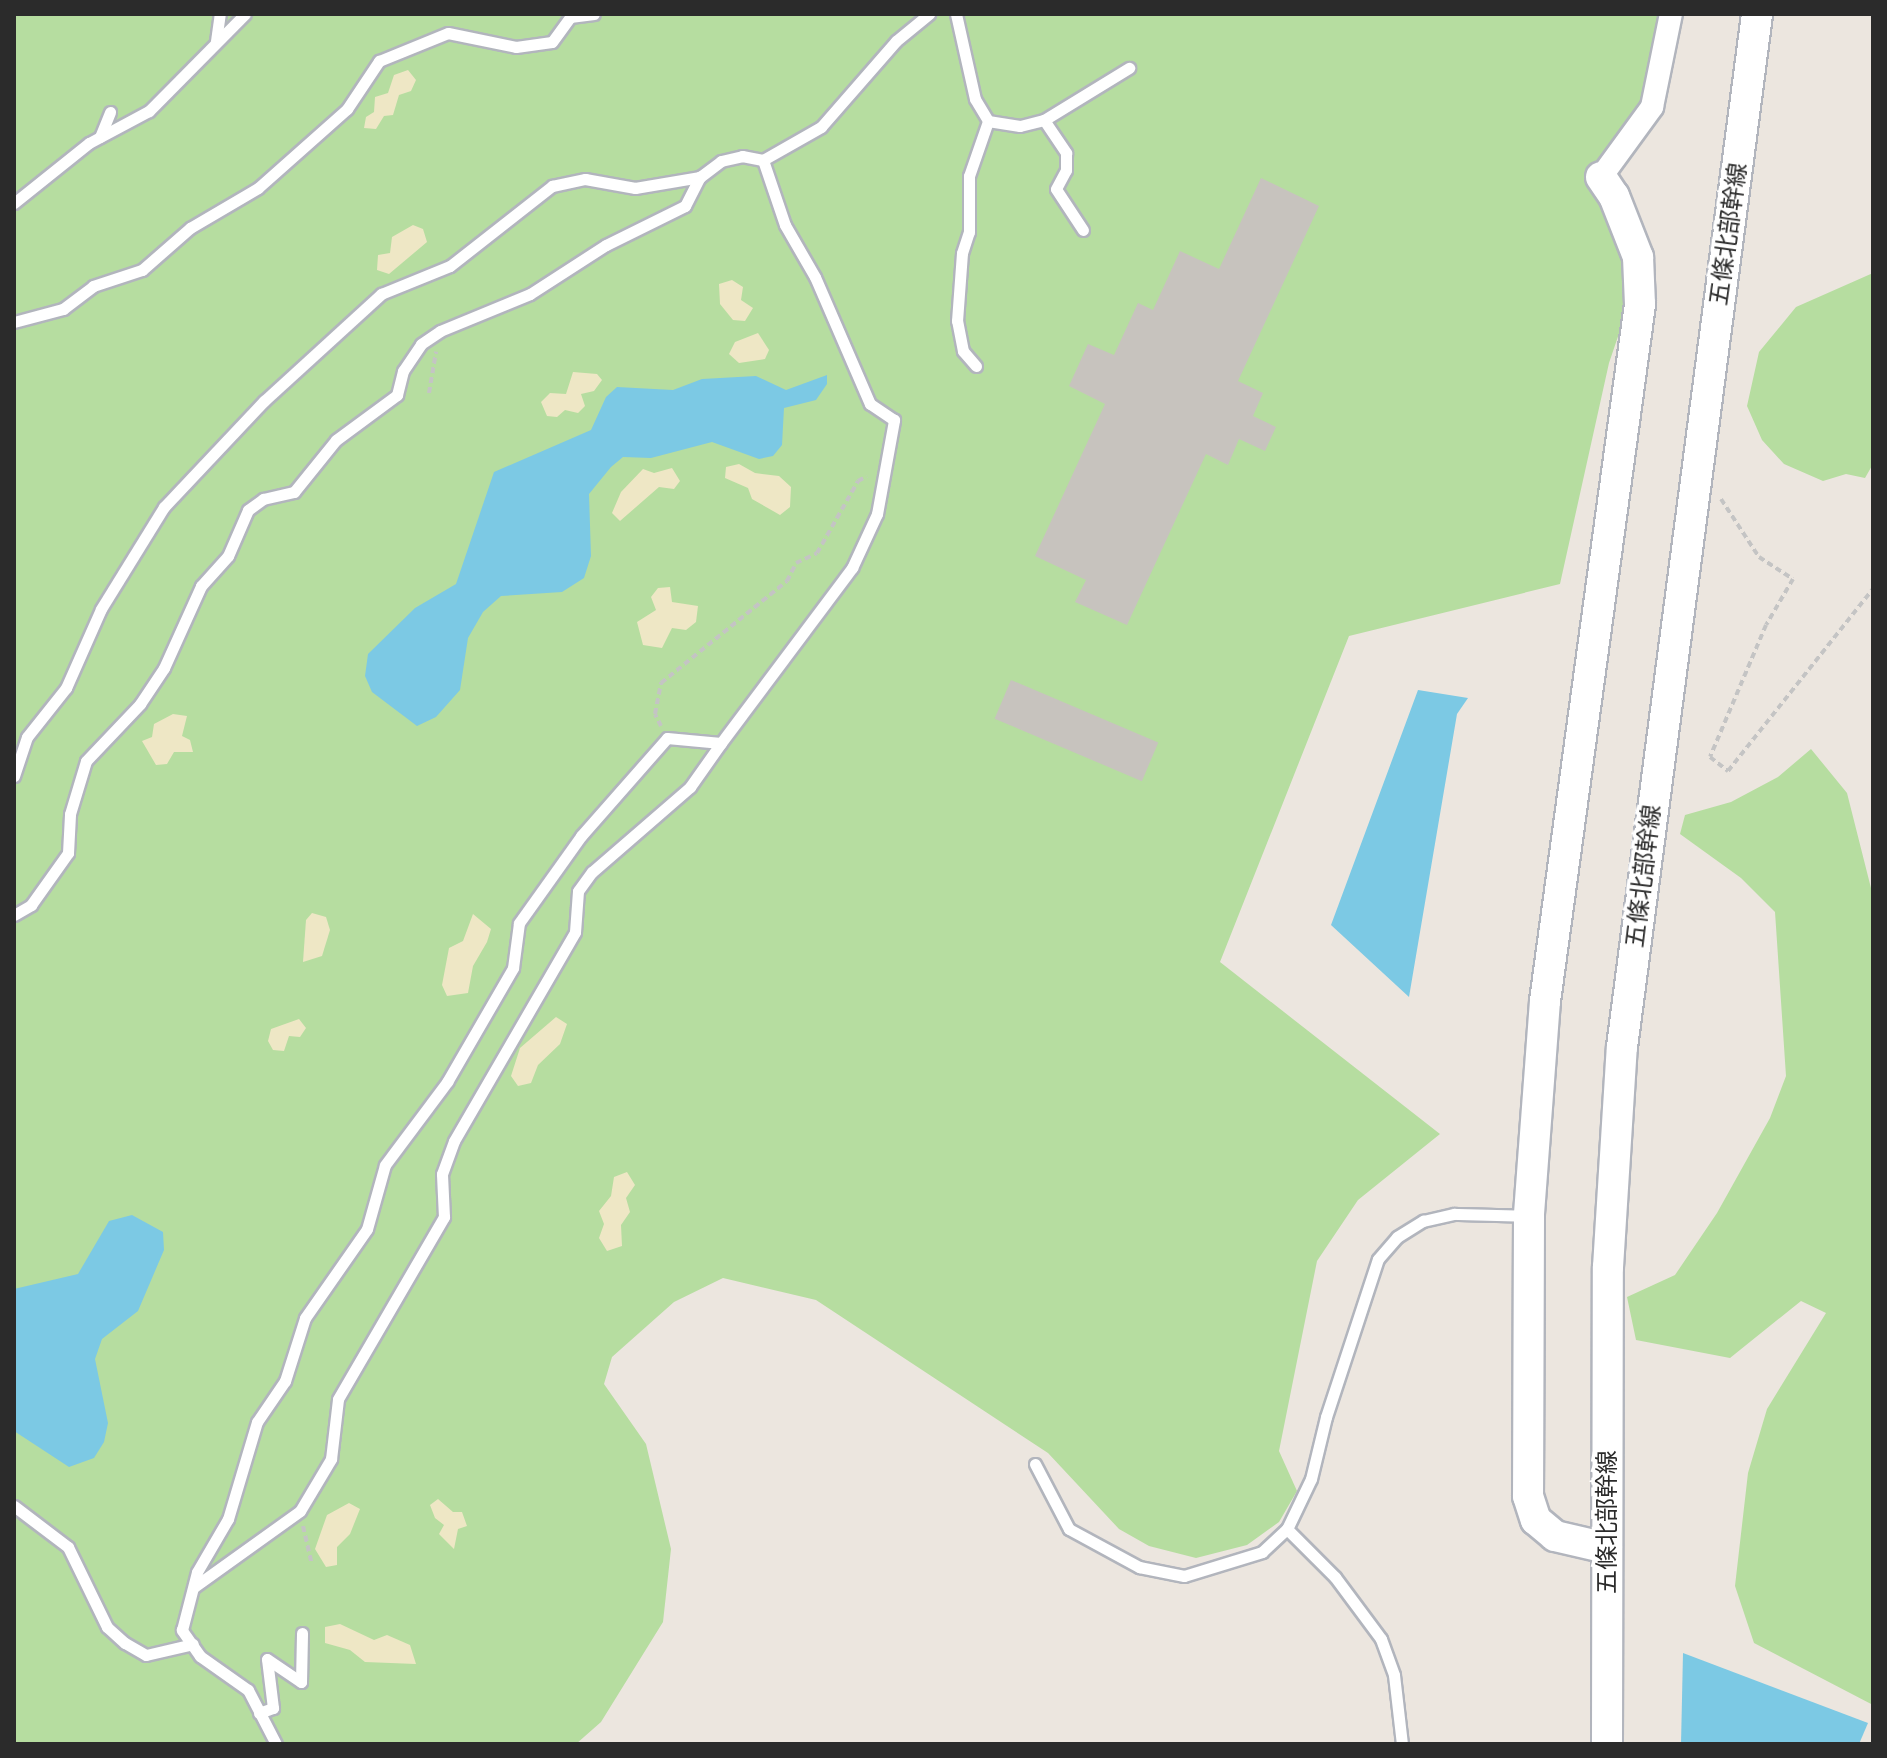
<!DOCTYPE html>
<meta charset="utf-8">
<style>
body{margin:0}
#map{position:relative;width:1887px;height:1758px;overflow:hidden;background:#ece6df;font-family:Mulish,"Noto Sans JP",sans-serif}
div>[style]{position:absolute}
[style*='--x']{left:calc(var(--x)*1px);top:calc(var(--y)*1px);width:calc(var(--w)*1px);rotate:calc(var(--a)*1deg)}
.green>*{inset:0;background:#b6dda0}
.sand>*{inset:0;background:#eee7c5}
.water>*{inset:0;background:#7cc9e4}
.building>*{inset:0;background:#c7c3be;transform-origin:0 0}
.path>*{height:4px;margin-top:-2px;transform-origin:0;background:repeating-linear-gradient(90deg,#c4c4c4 0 6px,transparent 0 10px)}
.roads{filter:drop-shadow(2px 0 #b2b5bd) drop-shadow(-2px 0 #b2b5bd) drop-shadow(0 2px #b2b5bd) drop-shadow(0 -2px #b2b5bd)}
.lane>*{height:11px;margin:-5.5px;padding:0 5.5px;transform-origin:5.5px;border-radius:5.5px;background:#fff}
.street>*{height:22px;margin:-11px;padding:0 11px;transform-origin:11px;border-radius:11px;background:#fff}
.secondary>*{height:30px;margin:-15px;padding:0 15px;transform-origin:15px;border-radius:15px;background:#fff}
span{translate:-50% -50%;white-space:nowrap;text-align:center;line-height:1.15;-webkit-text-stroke:7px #fff;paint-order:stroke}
.street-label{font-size:24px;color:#2b2b2b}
.frame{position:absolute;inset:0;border:16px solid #2b2b2b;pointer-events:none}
</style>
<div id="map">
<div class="green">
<i style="clip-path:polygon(14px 14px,1675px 14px,1666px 77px,1601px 199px,1623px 227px,1628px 307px,1609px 363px,1560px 584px,1349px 636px,1220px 962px,1440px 1134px,1358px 1200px,1317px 1261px,1279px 1451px,1297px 1491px,1279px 1522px,1247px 1545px,1196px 1558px,1149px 1546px,1119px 1529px,1048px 1453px,816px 1300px,723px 1278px,674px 1302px,612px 1357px,604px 1384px,646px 1444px,671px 1549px,663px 1622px,601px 1722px,576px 1744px,14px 1744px)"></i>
<i style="clip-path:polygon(1873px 273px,1873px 464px,1865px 478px,1846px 474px,1823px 481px,1784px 464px,1762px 440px,1747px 406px,1759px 352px,1796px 307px)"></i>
<i style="clip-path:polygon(1811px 749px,1847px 793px,1873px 896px,1873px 1705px,1754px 1643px,1735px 1586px,1748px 1473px,1767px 1409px,1826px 1313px,1801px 1301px,1730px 1358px,1636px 1340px,1627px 1297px,1675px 1275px,1717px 1213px,1770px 1118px,1786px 1076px,1775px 912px,1741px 878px,1680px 834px,1685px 815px,1731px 802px,1778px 777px)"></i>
</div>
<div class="sand">
<i style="clip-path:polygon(408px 70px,416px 80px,411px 91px,399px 95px,393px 115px,384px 116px,376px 129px,364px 128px,366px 117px,374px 112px,375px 97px,388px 93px,394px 75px)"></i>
<i style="clip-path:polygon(413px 225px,423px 229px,427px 242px,389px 274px,377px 270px,378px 255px,390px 253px,392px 237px)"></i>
<i style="clip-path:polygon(732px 280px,743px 287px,741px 300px,753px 308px,745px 321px,733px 320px,720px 304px,719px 284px)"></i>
<i style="clip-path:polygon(758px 333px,769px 350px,765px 359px,739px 363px,729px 354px,735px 342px)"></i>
<i style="clip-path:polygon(573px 372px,597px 374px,602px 380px,594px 391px,581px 394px,585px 406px,578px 413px,565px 410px,557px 417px,547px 416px,541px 402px,550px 393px,566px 394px)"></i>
<i style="clip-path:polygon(739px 464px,755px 473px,779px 476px,791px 487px,790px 507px,780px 515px,752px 499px,748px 488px,725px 478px,726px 467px)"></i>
<i style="clip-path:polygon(672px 468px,680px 481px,674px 489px,659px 487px,620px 521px,612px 513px,621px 492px,643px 469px,654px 473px)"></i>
<i style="clip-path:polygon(670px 587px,672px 602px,698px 606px,696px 622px,686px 630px,672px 628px,662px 648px,643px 645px,637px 622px,656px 610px,651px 597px,658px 588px)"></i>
<i style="clip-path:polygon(173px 714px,187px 716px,182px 736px,190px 740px,193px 752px,174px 752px,167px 764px,156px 765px,142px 741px,152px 737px,154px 724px)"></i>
<i style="clip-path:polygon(312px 913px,326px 917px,330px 930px,322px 956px,303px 962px,306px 920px)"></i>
<i style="clip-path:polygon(473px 914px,491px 929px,487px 942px,473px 966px,468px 993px,447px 996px,442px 985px,449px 948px,463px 941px)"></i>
<i style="clip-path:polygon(556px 1017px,567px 1024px,560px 1044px,538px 1065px,531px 1083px,518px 1086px,511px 1076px,520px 1048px)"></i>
<i style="clip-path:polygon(299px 1019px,306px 1028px,300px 1037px,289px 1036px,284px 1051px,273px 1050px,268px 1041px,271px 1029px)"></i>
<i style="clip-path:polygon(627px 1172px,635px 1185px,626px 1198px,630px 1212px,621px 1225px,622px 1246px,607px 1251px,599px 1238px,604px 1224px,599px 1211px,611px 1196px,614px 1177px)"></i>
<i style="clip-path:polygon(438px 1499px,453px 1512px,462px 1512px,467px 1526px,458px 1529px,454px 1549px,439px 1534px,444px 1525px,435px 1518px,430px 1505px)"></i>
<i style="clip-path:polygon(349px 1503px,360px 1509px,350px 1534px,337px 1547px,337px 1565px,326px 1567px,315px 1549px,327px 1515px)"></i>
<i style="clip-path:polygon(340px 1624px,374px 1640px,387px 1635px,410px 1645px,416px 1664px,365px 1662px,350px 1650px,325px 1643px,325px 1627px)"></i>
</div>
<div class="water">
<i style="clip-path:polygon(827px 375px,827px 384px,816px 400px,784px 408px,782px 445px,773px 456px,759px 459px,712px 442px,651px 458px,623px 457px,611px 467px,589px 494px,591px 556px,584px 578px,562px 592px,501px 596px,483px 612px,468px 638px,460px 690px,436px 717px,417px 726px,372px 692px,365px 676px,368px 654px,415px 608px,456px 584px,494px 472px,591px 430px,606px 397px,617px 387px,673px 390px,702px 379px,756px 376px,786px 390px)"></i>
<i style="clip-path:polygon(1418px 690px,1468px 698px,1457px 714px,1409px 997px,1331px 925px)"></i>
<i style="clip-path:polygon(132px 1215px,163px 1232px,164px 1250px,138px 1311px,102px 1339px,95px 1359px,108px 1423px,104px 1442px,94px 1458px,69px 1467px,14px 1431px,14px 1289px,78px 1274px,109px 1221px)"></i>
<i style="clip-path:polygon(1683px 1653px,1868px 1723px,1859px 1744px,1681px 1744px)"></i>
</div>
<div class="building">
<i style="clip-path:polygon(1261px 178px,1319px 206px,1238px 381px,1263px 393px,1253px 416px,1276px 427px,1265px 451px,1239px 439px,1228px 465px,1206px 454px,1127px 625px,1075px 602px,1086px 580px,1035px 556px,1105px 404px,1069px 386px,1088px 344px,1114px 355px,1138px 303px,1153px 310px,1180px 251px,1219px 269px)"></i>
<i style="left:1011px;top:680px;width:160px;height:42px;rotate:23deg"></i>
</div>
<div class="path">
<i style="--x:429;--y:393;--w:42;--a:-80.3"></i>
<i style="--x:1721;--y:499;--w:69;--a:56.8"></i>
<i style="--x:1759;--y:557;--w:40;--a:32.9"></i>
<i style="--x:1793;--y:579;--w:53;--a:120.4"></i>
<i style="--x:1766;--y:625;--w:143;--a:113"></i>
<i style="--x:1710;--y:757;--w:23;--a:38"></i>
<i style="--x:1728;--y:771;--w:233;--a:-51.5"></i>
<i style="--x:661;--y:726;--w:13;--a:-117"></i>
<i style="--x:655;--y:714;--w:32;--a:-79"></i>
<i style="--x:661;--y:683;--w:162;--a:-39"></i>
<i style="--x:787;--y:581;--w:20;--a:-63"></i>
<i style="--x:796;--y:563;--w:23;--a:-25"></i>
<i style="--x:817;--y:553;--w:83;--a:-60.3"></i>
<i style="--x:858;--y:481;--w:10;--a:-29"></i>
<i style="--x:303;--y:1526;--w:37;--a:77"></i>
</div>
<div class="roads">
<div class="lane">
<i style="--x:956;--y:14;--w:87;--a:77.4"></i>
<i style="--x:975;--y:99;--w:26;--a:59"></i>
<i style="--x:988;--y:121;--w:32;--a:9"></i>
<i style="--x:1020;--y:126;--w:25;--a:-14"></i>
<i style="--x:1044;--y:120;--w:100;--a:-31.5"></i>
<i style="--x:216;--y:41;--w:27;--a:-82"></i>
<i style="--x:1044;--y:120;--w:40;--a:56"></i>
<i style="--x:1066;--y:153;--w:17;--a:90"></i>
<i style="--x:1066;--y:170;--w:21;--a:118"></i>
<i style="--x:1056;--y:189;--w:49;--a:56.6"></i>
<i style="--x:100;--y:137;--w:27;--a:-68"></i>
<i style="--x:14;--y:203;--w:96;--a:-38.7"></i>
<i style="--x:89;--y:143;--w:68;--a:-28.1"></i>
<i style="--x:149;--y:111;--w:136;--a:-45.3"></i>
<i style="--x:14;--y:322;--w:51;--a:-14.9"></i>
<i style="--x:63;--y:309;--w:38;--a:-37"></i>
<i style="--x:93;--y:286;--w:52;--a:-18.1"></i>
<i style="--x:142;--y:270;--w:64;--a:-41.2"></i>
<i style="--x:190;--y:228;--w:79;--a:-30.5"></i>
<i style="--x:258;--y:188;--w:119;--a:-41.6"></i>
<i style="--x:347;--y:109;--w:58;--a:-56.3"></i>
<i style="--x:379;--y:61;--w:74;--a:-22.1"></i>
<i style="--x:448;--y:33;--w:69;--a:11.6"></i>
<i style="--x:516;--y:47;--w:36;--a:-8"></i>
<i style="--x:552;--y:42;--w:31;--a:-54"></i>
<i style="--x:570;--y:17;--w:24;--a:-7"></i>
<i style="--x:976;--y:366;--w:20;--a:-131"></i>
<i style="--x:963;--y:351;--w:31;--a:-101"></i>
<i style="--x:957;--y:321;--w:68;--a:-85.8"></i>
<i style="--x:962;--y:253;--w:22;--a:-72"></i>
<i style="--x:969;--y:232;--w:56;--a:-90"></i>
<i style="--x:969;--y:176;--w:58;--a:-70.9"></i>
<i style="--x:14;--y:776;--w:41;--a:-71.6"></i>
<i style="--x:27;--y:737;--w:63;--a:-51.5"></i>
<i style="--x:66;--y:688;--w:86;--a:-66.1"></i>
<i style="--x:101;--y:609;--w:120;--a:-58.3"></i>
<i style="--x:164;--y:507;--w:146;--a:-46.7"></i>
<i style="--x:264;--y:401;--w:159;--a:-42.4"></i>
<i style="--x:381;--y:294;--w:74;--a:-22.1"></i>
<i style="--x:450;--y:266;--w:130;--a:-38.1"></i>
<i style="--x:552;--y:186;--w:34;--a:-12"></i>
<i style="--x:585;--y:179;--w:51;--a:10.2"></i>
<i style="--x:635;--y:188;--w:66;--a:-9.6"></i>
<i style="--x:700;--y:177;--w:26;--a:-37"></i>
<i style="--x:721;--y:161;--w:22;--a:-13"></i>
<i style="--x:742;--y:156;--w:21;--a:11"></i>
<i style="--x:14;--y:915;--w:20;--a:-30"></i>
<i style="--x:31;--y:905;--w:64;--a:-54.6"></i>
<i style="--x:68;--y:853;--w:39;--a:-87"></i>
<i style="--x:70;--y:814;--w:55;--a:-73.2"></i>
<i style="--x:86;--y:761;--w:79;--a:-46.5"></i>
<i style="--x:140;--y:704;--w:43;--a:-56.3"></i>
<i style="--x:164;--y:668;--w:90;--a:-65.7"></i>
<i style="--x:201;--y:586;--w:40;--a:-48"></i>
<i style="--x:228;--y:556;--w:50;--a:-66.5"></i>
<i style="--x:248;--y:510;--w:19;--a:-36"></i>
<i style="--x:263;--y:499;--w:32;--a:-13"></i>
<i style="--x:294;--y:492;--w:67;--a:-51.1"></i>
<i style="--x:336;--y:440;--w:76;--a:-36.4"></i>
<i style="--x:397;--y:395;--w:25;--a:-76"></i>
<i style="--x:403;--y:371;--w:32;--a:-56"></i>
<i style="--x:421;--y:344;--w:23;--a:-34"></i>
<i style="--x:440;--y:331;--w:97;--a:-22.3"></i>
<i style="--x:530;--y:294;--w:90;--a:-32.8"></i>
<i style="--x:606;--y:245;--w:88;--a:-26.3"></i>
<i style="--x:685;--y:206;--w:33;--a:-63"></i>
<i style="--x:1035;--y:1464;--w:73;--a:62.4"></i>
<i style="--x:1069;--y:1529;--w:80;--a:28.5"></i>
<i style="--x:1139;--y:1567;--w:46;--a:11.3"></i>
<i style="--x:1184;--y:1576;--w:82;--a:-17.1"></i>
<i style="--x:1262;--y:1552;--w:34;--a:-43"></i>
<i style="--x:1287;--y:1529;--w:55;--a:-64.4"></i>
<i style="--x:1311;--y:1479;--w:64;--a:-76.4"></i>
<i style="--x:1326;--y:1417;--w:166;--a:-71.8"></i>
<i style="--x:1378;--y:1259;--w:29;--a:-49"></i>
<i style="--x:1397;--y:1237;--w:31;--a:-32"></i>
<i style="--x:1423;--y:1221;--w:32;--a:-13"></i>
<i style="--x:1454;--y:1214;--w:75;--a:1.5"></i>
<i style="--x:14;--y:1506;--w:68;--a:37.2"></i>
<i style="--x:68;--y:1547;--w:89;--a:64"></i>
<i style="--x:107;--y:1627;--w:24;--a:42"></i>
<i style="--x:125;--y:1643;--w:24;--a:30"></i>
<i style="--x:146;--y:1655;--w:48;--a:-13.2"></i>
<i style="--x:1287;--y:1529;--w:68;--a:45"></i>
<i style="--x:1335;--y:1577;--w:77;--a:53.4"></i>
<i style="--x:1381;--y:1639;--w:38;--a:70"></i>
<i style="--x:1394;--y:1675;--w:69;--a:83.4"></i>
<i style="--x:194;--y:1587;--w:130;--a:-35.6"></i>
<i style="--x:300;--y:1511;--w:61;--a:-59.2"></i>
<i style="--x:331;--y:1459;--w:60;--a:-83.3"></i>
<i style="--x:338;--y:1399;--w:211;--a:-59.8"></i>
<i style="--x:444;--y:1217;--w:43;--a:-92.7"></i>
<i style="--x:442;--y:1174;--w:35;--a:-70"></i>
<i style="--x:454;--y:1141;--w:241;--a:-59.9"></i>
<i style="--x:575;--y:932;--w:41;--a:-85.8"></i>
<i style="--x:578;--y:891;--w:24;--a:-54"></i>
<i style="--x:592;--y:872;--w:130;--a:-40.9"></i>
<i style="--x:690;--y:787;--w:54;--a:-54.8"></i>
<i style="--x:259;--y:1713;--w:15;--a:-20"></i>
<i style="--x:273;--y:1708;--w:49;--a:-97"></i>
<i style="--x:267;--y:1659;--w:41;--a:34.1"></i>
<i style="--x:301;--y:1682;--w:49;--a:-88.8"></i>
<i style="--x:276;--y:1744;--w:61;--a:-117.4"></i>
<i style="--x:248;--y:1690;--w:59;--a:-144.7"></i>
<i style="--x:200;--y:1656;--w:32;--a:-125"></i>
<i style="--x:182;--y:1630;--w:60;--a:-75.5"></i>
<i style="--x:197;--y:1572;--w:61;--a:-59.7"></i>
<i style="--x:228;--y:1519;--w:101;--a:-73.4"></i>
<i style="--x:257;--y:1422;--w:50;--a:-55.7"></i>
<i style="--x:285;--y:1381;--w:66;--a:-72.4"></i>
<i style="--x:305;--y:1318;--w:108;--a:-55.1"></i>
<i style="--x:367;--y:1229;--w:66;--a:-74.3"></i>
<i style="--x:385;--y:1165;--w:104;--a:-53.2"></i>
<i style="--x:447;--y:1082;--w:132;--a:-59.9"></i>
<i style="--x:513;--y:968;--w:45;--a:-82.4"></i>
<i style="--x:519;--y:923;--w:107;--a:-54.5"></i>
<i style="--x:581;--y:836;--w:130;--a:-48.7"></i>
<i style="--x:667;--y:738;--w:54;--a:5.3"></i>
<i style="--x:721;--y:743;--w:219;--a:-53.2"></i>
<i style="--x:852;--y:568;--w:60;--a:-65.2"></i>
<i style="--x:877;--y:514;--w:96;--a:-79.7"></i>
<i style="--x:894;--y:420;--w:29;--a:-146"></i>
<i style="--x:870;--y:404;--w:138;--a:-113.4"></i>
<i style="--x:815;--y:277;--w:60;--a:-120"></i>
<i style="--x:785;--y:225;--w:69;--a:-108.7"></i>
<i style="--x:763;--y:160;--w:67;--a:-29.6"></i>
<i style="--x:821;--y:127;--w:114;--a:-48.9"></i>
<i style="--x:896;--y:41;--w:43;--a:-39.3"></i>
</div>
<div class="street">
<i style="--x:1601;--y:177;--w:87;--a:-53.9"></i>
<i style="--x:1652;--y:107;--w:95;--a:-78.5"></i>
</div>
<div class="secondary">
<i style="--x:1601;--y:177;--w:23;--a:56"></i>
<i style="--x:1614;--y:196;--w:66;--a:68.5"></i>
<i style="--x:1638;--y:257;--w:47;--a:87.6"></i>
<i style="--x:1640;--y:304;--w:703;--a:97.76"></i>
<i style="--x:1545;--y:1001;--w:216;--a:94.3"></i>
<i style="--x:1529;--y:1216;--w:280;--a:90.2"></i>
<i style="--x:1528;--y:1496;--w:25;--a:72"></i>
<i style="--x:1536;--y:1520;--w:25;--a:40"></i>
<i style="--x:1555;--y:1536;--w:53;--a:13"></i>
<i style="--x:1607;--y:1744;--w:477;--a:-89.9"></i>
<i style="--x:1608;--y:1267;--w:220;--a:-86.4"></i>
<i style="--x:1622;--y:1047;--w:1042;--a:-82.55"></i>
</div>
</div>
<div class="street-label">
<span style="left:1728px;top:234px;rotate:-82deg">五條北部幹線</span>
<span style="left:1643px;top:876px;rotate:-83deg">五條北部幹線</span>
<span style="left:1607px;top:1522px;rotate:-90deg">五條北部幹線</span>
</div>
<div class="frame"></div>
</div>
